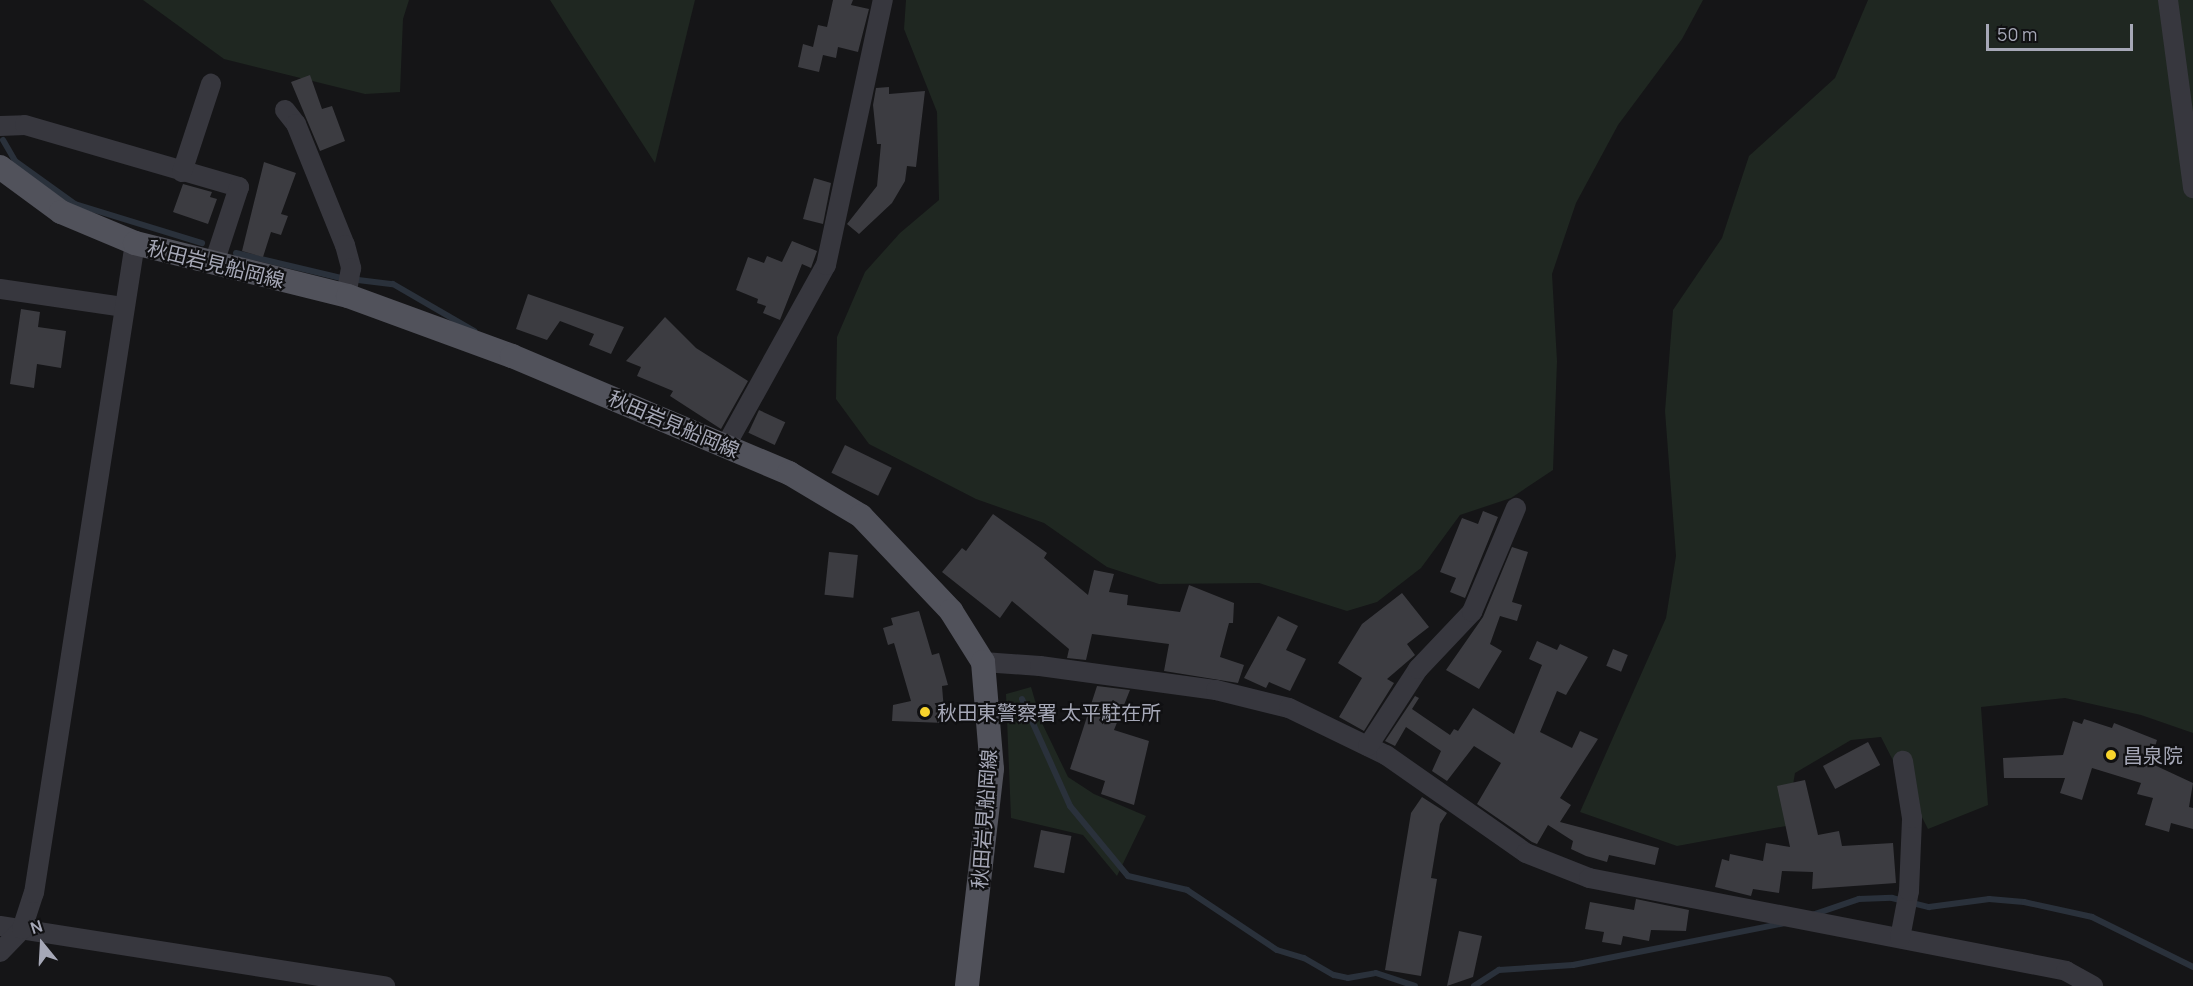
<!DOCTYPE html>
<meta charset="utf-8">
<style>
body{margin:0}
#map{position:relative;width:2193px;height:986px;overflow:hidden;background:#151517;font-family:Manrope,"Noto Sans JP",sans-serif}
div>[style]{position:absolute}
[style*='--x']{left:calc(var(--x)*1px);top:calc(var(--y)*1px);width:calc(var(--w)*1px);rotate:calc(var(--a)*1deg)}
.green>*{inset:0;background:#1f2721}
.stream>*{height:6px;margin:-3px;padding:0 3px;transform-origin:3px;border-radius:3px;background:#2a313b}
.building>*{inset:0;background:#3c3c41;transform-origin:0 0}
.minor>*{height:20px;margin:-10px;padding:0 10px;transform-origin:10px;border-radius:10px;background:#37373e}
.major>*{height:24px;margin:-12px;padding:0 12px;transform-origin:12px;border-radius:12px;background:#51525b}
.dots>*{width:16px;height:16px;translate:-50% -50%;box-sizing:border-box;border:3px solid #101012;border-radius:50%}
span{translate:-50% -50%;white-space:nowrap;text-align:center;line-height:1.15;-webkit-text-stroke:4.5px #101012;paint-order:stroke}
.street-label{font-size:20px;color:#a6a8b7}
.poi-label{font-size:20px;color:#a6a8b7}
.left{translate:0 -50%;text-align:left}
.north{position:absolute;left:12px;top:914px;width:60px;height:60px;-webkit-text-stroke:4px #101012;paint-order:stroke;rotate:342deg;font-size:16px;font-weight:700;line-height:24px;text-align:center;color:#a6a8b7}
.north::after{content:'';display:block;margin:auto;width:21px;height:27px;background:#a6a8b7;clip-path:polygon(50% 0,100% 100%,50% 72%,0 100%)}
.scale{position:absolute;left:1986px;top:24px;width:147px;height:27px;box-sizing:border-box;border:3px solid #a6a8b7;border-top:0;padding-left:8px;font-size:18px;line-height:21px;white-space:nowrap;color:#a6a8b7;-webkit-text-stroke:4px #101012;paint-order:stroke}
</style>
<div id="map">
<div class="green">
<i style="clip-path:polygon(143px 0,409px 0,403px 19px,400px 92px,365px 94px,224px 59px)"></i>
<i style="clip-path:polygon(550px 0,695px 0,655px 163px,574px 38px)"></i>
<i style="clip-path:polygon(906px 0,1703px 0,1682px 39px,1618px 125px,1576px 203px,1552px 274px,1557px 361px,1553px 470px,1511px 498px,1460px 515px,1421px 568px,1377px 602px,1347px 611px,1259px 583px,1159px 584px,1107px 567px,1044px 523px,976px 499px,869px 444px,836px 399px,837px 337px,865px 272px,900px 233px,939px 200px,937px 112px,904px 29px)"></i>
<i style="clip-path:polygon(1868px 0,2193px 0,2193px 733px,2141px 715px,2065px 698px,1981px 707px,1988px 805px,1928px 829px,1881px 737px,1851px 740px,1795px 773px,1786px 826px,1677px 846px,1580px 812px,1666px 618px,1676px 556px,1665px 411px,1673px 310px,1722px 238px,1749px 156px,1835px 78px)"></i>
<i style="clip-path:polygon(1031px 687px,1041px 721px,1068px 777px,1094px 794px,1146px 816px,1117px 876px,1083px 835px,1011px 818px,1006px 694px)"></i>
</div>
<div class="stream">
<i style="--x:3;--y:140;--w:24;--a:60"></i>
<i style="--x:15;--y:161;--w:74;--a:35.6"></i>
<i style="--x:75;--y:204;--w:133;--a:17.1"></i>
<i style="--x:236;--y:253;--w:108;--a:13.4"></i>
<i style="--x:358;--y:280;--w:35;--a:7"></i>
<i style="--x:393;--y:284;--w:94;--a:30.1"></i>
<i style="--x:1022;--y:699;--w:117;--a:65.8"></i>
<i style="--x:1070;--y:806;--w:91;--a:50.4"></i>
<i style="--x:1128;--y:876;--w:61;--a:13.3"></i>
<i style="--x:1187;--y:890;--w:108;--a:33.7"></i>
<i style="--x:1277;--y:950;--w:28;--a:17"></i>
<i style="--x:1304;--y:958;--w:34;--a:30"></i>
<i style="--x:1334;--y:975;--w:14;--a:12"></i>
<i style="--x:1348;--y:978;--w:28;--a:-10"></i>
<i style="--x:1376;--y:973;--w:41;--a:18.4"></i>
<i style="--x:1812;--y:915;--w:50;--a:-18.8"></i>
<i style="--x:1859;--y:899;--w:33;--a:-2"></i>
<i style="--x:1892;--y:898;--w:38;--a:14"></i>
<i style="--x:1929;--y:907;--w:61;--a:-7.6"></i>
<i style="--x:1989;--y:899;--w:35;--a:5"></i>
<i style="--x:2024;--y:902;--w:70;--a:12.4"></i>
<i style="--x:2092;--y:917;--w:113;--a:26.3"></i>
<i style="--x:1474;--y:986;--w:30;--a:-33"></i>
<i style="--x:1499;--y:970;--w:74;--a:-3.9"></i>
<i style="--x:1573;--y:965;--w:216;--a:-11.2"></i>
</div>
<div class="building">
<i style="clip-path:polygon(833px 0,853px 0,851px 5px,869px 9px,858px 52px,838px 47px,836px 58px,823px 55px,819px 72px,798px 67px,803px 44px,813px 47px,818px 25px,827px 27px)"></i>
<i style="clip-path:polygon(310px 75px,322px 109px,332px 106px,345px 141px,320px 151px,291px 82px)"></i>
<i style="clip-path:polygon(889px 87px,889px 94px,925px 91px,916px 167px,907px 166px,905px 181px,892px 203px,859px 234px,847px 224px,877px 186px,881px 144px,877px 144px,873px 105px,876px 88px)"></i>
<i style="clip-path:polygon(264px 162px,296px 173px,281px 214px,288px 216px,281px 235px,271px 232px,263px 257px,242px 251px)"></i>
<i style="clip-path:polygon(814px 178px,831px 183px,823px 224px,803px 219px)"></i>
<i style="clip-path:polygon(183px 184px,212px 192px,210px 197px,217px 199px,208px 224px,173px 212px)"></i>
<i style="clip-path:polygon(792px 241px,817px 251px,811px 268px,802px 264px,780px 320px,763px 313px,766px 306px,757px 303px,758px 299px,736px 290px,748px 257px,764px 263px,767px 256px,782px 262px)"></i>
<i style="clip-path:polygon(528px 294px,624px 327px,611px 354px,589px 345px,594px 334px,560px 321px,547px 340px,516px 329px)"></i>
<i style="clip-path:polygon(21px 309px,40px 312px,38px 327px,66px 331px,61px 368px,37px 364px,34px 388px,10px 384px)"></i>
<i style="clip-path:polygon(665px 317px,696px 348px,748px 381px,721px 429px,670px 396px,673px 391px,637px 376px,641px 367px,626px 361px)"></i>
<i style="left:759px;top:410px;width:29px;height:25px;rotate:25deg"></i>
<i style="left:845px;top:445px;width:52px;height:31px;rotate:26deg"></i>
<i style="clip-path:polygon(1483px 511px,1498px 517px,1465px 598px,1450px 592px,1456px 578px,1440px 572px,1462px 518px,1478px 524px)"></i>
<i style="clip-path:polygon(993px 514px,1047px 553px,1044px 558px,1088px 595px,1094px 570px,1114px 574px,1109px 592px,1128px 595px,1127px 605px,1180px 612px,1189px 585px,1234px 603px,1233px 623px,1229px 623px,1220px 657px,1244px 665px,1238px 683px,1164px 671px,1169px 644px,1092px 634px,1086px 660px,1067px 658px,1069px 649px,1012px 601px,1000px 618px,942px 572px,962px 548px,966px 551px)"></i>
<i style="clip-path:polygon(1512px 547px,1528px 552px,1512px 602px,1522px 605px,1517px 621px,1500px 616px,1490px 644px,1502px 651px,1479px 689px,1446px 670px,1483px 617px)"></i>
<i style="left:829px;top:552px;width:29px;height:43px;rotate:6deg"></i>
<i style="clip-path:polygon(1402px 593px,1429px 627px,1407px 644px,1415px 655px,1387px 679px,1394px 683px,1364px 731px,1339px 717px,1362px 678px,1338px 663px,1362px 624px)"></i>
<i style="clip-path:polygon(919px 611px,932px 655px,939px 653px,948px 685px,942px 686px,945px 723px,892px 721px,893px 705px,911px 701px,894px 643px,888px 645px,883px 628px,893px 625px,891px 618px)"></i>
<i style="clip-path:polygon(1278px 616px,1298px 626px,1286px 650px,1306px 659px,1290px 691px,1269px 682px,1266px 688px,1244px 678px)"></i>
<i style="clip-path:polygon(1537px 641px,1557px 650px,1560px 644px,1588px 657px,1566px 695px,1557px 691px,1540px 732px,1572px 748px,1580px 731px,1598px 739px,1560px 798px,1571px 805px,1560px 822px,1659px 848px,1655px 865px,1609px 855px,1607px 862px,1586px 856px,1571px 849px,1573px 841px,1548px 825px,1537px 844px,1532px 842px,1477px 804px,1501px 763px,1474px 746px,1447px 781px,1432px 771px,1441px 751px,1406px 727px,1395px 746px,1385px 741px,1415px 696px,1419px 698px,1412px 709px,1450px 735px,1454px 729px,1458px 731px,1473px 708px,1514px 734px,1542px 665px,1529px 659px)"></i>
<i style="left:1613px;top:649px;width:16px;height:18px;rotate:22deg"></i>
<i style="clip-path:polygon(1097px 686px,1130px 690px,1114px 730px,1149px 741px,1134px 805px,1101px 794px,1105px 781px,1070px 769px)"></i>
<i style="clip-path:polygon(2084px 719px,2112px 728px,2114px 723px,2157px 740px,2150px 763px,2193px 783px,2189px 807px,2193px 808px,2193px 829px,2171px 823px,2169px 832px,2145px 825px,2153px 798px,2137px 794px,2141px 783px,2092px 768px,2082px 800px,2060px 793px,2065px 778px,2004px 778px,2003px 758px,2063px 755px,2073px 721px,2082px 724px)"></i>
<i style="left:1868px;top:742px;width:26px;height:51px;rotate:62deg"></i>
<i style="clip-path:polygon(1805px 780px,1818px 835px,1839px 831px,1842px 846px,1893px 843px,1896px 883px,1812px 889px,1813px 872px,1782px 871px,1779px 893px,1753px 889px,1751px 896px,1715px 887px,1722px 859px,1729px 861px,1730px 854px,1763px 861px,1766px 843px,1790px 847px,1777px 786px)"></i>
<i style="clip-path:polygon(1422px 797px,1447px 813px,1440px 824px,1431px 878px,1437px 879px,1421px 976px,1385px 970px,1411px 813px)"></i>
<i style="left:1041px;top:830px;width:31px;height:38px;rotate:11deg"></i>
<i style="clip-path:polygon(1636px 899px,1689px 910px,1686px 931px,1651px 930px,1649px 941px,1623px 936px,1621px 945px,1602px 942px,1604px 932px,1585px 929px,1590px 902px,1634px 910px)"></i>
<i style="clip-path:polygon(1459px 931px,1482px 936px,1473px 977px,1447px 986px)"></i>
</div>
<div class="minor">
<i style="--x:2168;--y:0;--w:190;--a:82.4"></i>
<i style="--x:285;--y:110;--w:18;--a:52"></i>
<i style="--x:296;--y:124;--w:131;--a:68"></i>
<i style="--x:345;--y:245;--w:24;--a:75"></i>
<i style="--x:351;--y:268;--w:28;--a:100"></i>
<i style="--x:0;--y:126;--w:25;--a:-2"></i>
<i style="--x:25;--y:125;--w:223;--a:16.2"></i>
<i style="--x:239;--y:187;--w:80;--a:108.2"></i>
<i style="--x:182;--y:172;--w:93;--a:-71.8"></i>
<i style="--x:0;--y:289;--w:124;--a:8.3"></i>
<i style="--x:725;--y:447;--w:208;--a:-61"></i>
<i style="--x:826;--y:265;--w:271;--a:-77.9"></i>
<i style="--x:983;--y:662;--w:57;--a:4"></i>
<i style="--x:1040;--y:666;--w:178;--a:7.8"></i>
<i style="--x:1216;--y:690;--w:75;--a:13.9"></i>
<i style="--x:1289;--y:708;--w:108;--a:25.9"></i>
<i style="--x:1386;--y:755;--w:171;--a:35"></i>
<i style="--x:1526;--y:853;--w:68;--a:21.6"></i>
<i style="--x:1589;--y:878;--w:486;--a:11"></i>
<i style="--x:2066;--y:971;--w:31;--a:29"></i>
<i style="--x:1368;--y:746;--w:92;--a:-57"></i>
<i style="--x:1418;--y:669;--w:79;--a:-46.5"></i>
<i style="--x:1472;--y:612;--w:113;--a:-67.1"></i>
<i style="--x:0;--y:926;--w:390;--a:8.9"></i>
<i style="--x:1900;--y:938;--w:48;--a:-79.2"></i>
<i style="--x:1909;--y:891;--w:73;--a:-87.6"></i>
<i style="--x:1912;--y:818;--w:58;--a:-99"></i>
<i style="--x:0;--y:952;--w:32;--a:-46"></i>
<i style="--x:22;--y:929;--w:38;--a:-72"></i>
<i style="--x:34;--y:893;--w:658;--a:-81.17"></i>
</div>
<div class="major">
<i style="--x:0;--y:167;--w:76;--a:36.4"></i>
<i style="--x:61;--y:212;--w:80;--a:22.7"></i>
<i style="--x:135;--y:243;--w:219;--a:14"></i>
<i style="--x:348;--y:296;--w:175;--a:20.1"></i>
<i style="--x:512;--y:356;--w:301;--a:22.9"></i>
<i style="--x:789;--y:473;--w:84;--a:30.8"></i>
<i style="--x:861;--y:516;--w:131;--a:46.5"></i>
<i style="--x:951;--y:611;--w:60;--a:57.9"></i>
<i style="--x:983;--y:662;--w:107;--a:85.2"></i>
<i style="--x:992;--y:769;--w:218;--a:96.6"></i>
</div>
<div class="dots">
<i style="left:925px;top:712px;background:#f8d42c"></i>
<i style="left:2111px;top:755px;background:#f8d42c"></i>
</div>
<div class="street-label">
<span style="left:216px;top:264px;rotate:14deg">秋田岩見船岡線</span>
<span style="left:674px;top:424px;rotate:23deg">秋田岩見船岡線</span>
<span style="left:984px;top:819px;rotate:-86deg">秋田岩見船岡線</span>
</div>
<div class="poi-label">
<span class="left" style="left:937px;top:712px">秋田東警察署 太平駐在所</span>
<span class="left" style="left:2123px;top:755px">昌泉院</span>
</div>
<div class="north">N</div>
<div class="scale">50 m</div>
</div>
